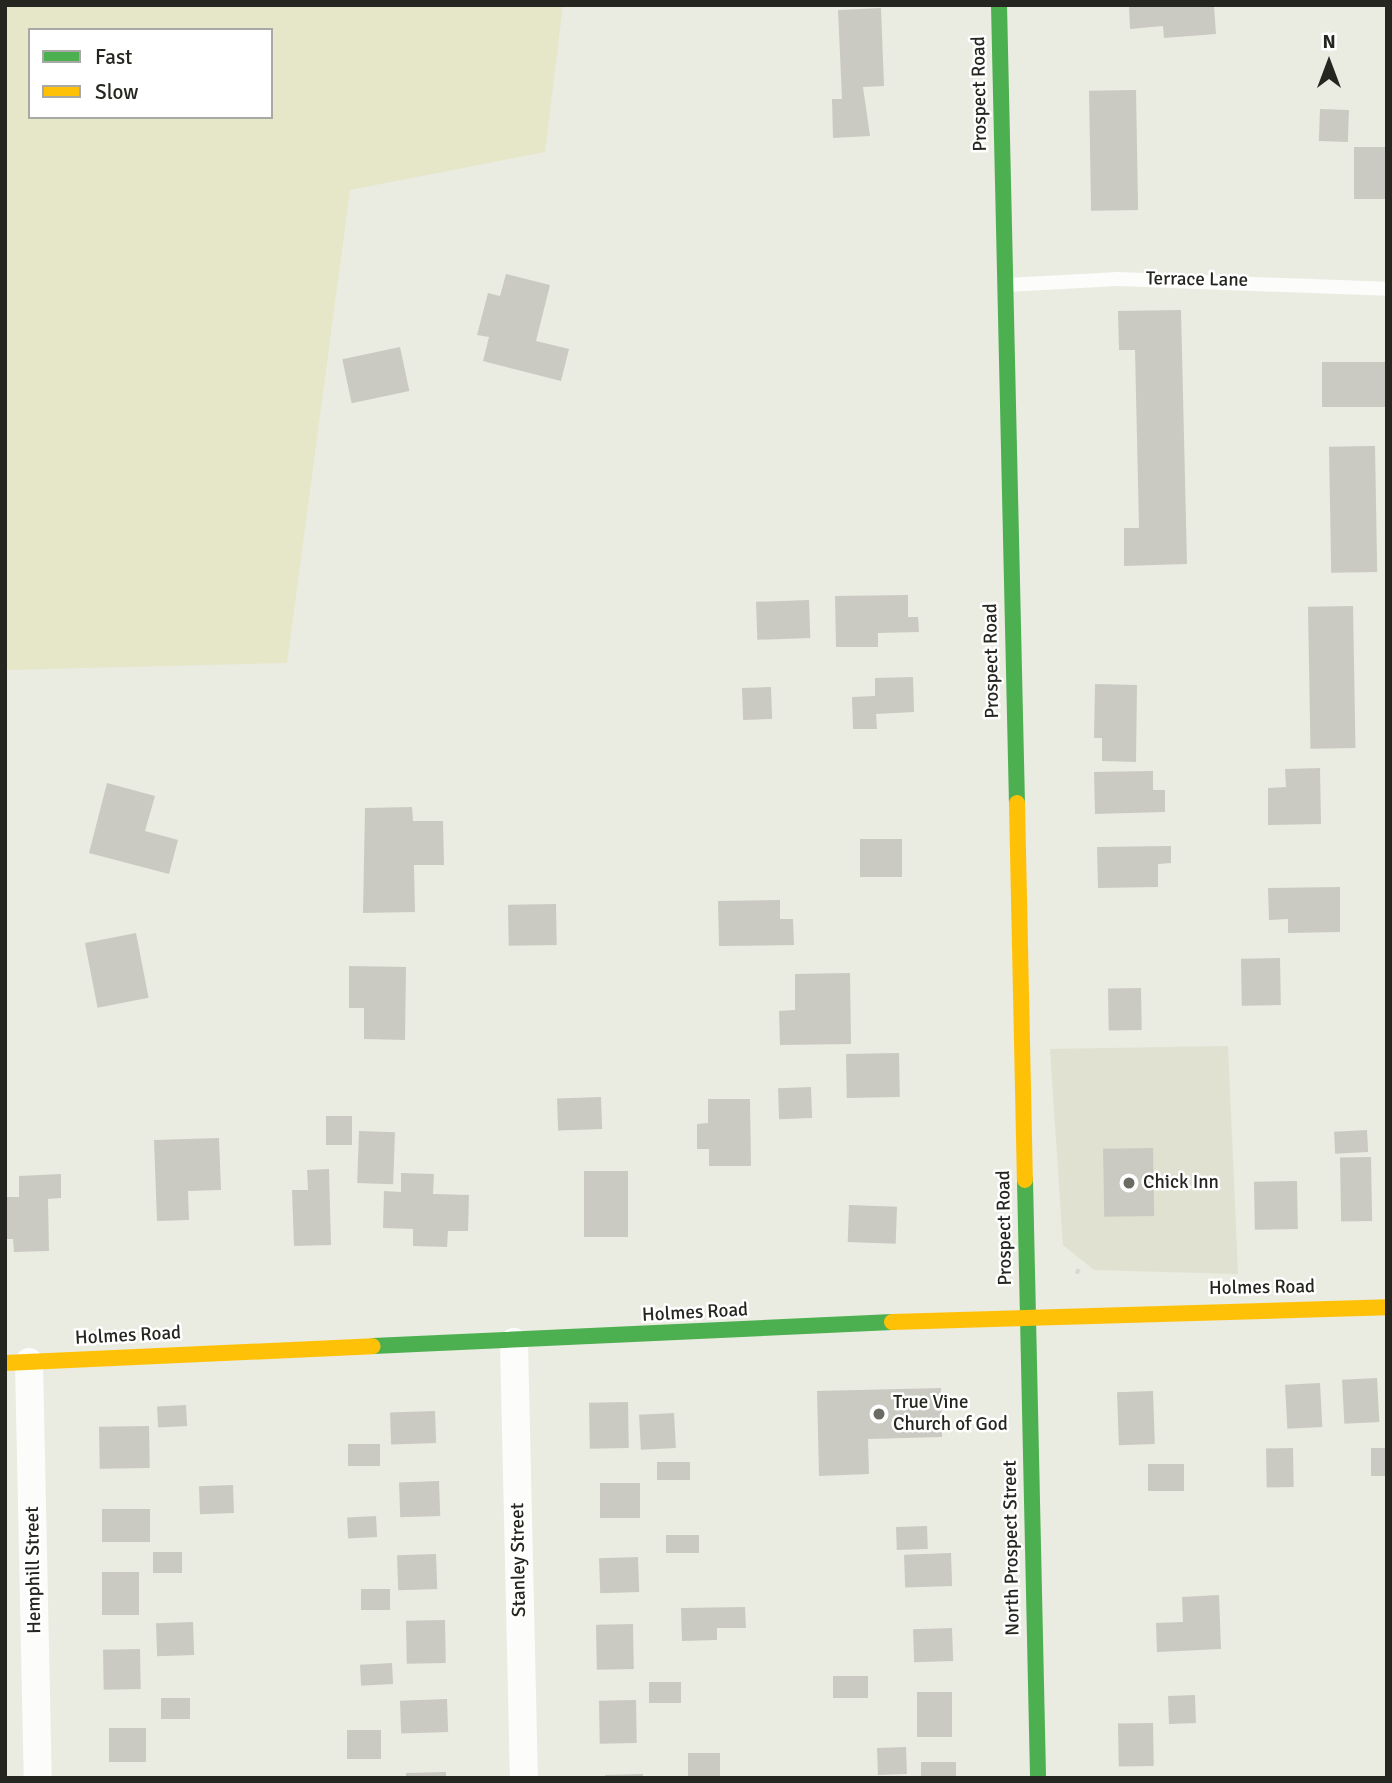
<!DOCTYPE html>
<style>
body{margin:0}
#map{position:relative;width:1392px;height:1783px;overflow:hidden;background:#eaebe1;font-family:Signika,sans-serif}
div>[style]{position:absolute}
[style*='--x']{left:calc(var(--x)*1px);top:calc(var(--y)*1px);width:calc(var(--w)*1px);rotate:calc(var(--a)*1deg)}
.built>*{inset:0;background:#e0e1d0}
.green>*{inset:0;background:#e6e7c8}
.building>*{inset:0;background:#cacac3;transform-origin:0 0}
.path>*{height:4.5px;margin-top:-2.25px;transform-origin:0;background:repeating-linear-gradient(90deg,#d7d7d5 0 7px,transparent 0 10.5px)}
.lane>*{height:14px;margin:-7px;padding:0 7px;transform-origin:7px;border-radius:7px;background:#fcfcfa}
.street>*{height:28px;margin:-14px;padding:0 14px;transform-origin:14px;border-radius:14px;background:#fcfcfa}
.fast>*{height:16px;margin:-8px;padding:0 8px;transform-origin:8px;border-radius:8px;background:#4caf50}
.slow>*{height:16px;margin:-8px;padding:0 8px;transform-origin:8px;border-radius:8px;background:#ffc107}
.dots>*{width:19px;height:19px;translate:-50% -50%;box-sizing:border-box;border:4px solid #fff;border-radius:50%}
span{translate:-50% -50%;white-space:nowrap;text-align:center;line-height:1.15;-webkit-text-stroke:5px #fff;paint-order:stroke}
.street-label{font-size:19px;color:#25261f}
.poi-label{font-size:19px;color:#25261f}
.left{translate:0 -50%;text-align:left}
.frame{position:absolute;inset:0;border:7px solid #25261f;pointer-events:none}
.legend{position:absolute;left:28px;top:28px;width:245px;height:91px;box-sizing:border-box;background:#fff;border:2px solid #a8a8a5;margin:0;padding:9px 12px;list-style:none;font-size:21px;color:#25261f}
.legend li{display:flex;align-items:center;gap:14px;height:35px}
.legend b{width:35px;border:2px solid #a8a8a5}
.north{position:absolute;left:1294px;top:28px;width:70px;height:70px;-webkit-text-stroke:5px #fff;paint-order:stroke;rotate:0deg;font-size:19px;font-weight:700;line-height:28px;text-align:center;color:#25261f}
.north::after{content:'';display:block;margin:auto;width:24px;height:32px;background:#25261f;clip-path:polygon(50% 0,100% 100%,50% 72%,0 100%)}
</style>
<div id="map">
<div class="built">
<i style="clip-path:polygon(1228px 1046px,1238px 1274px,1094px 1270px,1063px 1245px,1050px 1049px)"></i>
</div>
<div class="green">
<i style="clip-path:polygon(evenodd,5px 5px,563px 5px,545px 152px,350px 190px,287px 663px,5px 670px,5px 5px,30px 30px,271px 30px,271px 117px,30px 117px,30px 30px)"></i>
</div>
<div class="building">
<i style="clip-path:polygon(1129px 5px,1214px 6px,1216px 34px,1164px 38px,1163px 26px,1130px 29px)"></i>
<i style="clip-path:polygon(881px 8px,884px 86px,863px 87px,870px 136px,833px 138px,832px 99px,842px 99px,838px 10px)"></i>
<i style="left:1136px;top:90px;width:120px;height:47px;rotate:89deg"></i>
<i style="left:1320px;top:109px;width:29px;height:32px;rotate:2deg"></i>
<i style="left:1387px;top:147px;width:52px;height:33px;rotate:90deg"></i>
<i style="clip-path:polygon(506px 274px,550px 285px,536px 341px,569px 349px,561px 381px,483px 361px,489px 337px,477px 335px,488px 293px,500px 296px)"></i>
<i style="clip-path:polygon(1181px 310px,1187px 564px,1124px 566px,1124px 528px,1139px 528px,1135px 350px,1119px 350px,1118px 311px)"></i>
<i style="left:400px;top:347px;width:45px;height:59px;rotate:78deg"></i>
<i style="left:1322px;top:362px;width:65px;height:45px"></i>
<i style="left:1375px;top:446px;width:126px;height:46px;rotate:89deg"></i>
<i style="clip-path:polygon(908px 595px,908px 617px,918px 617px,919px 632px,878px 633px,878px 647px,836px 647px,835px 596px)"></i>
<i style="left:809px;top:600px;width:38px;height:53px;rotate:88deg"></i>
<i style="left:1353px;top:606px;width:142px;height:45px;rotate:89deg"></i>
<i style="clip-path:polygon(913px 677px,914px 712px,876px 714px,877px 729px,853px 729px,852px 697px,875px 696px,875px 678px)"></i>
<i style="clip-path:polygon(1095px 684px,1137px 685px,1136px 762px,1102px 761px,1102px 738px,1094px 738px)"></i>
<i style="left:771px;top:687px;width:32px;height:29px;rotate:88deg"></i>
<i style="clip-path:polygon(1320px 768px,1321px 824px,1268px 825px,1268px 788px,1286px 787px,1285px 769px)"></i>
<i style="clip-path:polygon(1153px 771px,1153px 790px,1165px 790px,1165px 812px,1095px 814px,1094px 772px)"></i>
<i style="clip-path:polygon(107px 783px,155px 796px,145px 831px,178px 840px,169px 874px,89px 853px)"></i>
<i style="clip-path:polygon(412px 807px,413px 821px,443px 821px,444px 865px,414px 865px,415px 912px,363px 913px,365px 808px)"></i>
<i style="left:860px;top:839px;width:42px;height:38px"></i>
<i style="clip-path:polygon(1171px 846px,1171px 863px,1158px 864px,1158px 887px,1098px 888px,1097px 847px)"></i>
<i style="clip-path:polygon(1340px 887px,1340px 932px,1288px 933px,1288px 919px,1269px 920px,1268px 888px)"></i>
<i style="clip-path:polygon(780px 900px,780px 919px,793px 919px,794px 945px,719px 946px,718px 901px)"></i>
<i style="left:556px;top:904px;width:41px;height:48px;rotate:89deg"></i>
<i style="left:136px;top:933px;width:66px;height:52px;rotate:79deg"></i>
<i style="left:1280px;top:958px;width:47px;height:39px;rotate:89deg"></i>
<i style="clip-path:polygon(349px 966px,406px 967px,405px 1040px,364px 1039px,364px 1008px,349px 1008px)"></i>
<i style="clip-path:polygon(850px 973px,851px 1044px,780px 1045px,779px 1011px,795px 1010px,795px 974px)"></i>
<i style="left:1141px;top:988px;width:42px;height:33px;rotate:89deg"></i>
<i style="left:899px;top:1053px;width:44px;height:53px;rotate:89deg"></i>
<i style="left:811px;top:1087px;width:31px;height:33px;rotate:88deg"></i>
<i style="left:601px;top:1097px;width:32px;height:44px;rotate:88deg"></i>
<i style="clip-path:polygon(708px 1099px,750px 1099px,751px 1166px,709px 1166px,709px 1149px,697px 1149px,697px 1124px,708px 1123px)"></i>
<i style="left:326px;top:1116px;width:26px;height:29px"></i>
<i style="left:1367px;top:1130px;width:22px;height:33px;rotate:87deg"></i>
<i style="left:359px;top:1131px;width:36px;height:52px;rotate:2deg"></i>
<i style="clip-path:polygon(219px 1138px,221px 1190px,188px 1191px,189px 1220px,157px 1221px,154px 1140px)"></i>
<i style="left:1153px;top:1148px;width:68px;height:50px;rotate:89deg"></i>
<i style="left:1371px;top:1157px;width:64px;height:31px;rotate:89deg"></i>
<i style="clip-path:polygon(329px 1169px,331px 1245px,294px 1246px,292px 1190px,308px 1190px,307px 1170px)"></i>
<i style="left:584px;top:1171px;width:44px;height:66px"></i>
<i style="clip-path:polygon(401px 1173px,434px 1174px,433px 1194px,469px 1195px,468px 1231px,448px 1231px,447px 1247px,413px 1246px,413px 1229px,383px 1228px,384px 1191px,401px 1192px)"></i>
<i style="clip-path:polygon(61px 1174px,61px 1198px,48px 1199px,49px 1251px,14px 1252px,13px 1239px,5px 1239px,5px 1197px,19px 1197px,19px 1176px)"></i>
<i style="left:1297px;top:1181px;width:48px;height:43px;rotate:89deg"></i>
<i style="left:849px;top:1205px;width:48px;height:37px;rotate:2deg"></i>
<i style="left:1377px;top:1378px;width:44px;height:35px;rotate:87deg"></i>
<i style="left:1320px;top:1383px;width:44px;height:35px;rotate:87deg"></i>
<i style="clip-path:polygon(941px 1388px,942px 1437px,868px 1439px,869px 1474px,819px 1476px,817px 1391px)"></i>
<i style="left:1153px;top:1391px;width:53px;height:36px;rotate:88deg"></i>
<i style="left:628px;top:1402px;width:46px;height:39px;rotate:89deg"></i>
<i style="left:186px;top:1405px;width:21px;height:29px;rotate:87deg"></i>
<i style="left:435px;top:1411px;width:32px;height:45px;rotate:88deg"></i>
<i style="left:674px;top:1413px;width:35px;height:35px;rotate:87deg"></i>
<i style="left:149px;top:1426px;width:42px;height:50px;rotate:89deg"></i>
<i style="left:348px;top:1444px;width:32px;height:22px"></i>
<i style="left:1293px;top:1448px;width:39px;height:27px;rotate:89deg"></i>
<i style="left:1371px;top:1448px;width:16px;height:28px"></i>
<i style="left:657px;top:1462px;width:33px;height:18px"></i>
<i style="left:1148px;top:1464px;width:36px;height:27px"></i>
<i style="left:439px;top:1481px;width:35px;height:40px;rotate:88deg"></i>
<i style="left:640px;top:1483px;width:35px;height:40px;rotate:90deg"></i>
<i style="left:233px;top:1485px;width:28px;height:34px;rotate:88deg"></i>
<i style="left:102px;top:1509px;width:48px;height:33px"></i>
<i style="left:376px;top:1516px;width:21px;height:29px;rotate:87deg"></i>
<i style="left:927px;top:1526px;width:23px;height:31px;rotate:88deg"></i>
<i style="left:666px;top:1535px;width:33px;height:18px"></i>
<i style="left:153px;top:1552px;width:29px;height:21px"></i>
<i style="left:951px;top:1553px;width:33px;height:47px;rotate:88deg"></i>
<i style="left:436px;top:1554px;width:35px;height:39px;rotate:88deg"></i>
<i style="left:638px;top:1557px;width:35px;height:39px;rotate:88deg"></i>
<i style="left:102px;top:1572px;width:37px;height:43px"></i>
<i style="left:361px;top:1589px;width:29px;height:21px"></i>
<i style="clip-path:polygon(1219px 1595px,1221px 1649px,1157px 1652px,1156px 1623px,1183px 1622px,1182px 1597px)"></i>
<i style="clip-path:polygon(745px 1607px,746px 1628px,717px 1628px,717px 1640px,682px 1641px,681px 1608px)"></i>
<i style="left:445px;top:1620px;width:43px;height:39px;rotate:89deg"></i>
<i style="left:193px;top:1622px;width:33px;height:37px;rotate:88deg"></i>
<i style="left:633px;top:1624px;width:45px;height:37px;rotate:89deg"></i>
<i style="left:952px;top:1628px;width:33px;height:39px;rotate:88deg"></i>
<i style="left:140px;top:1649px;width:40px;height:37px;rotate:89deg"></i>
<i style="left:392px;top:1663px;width:21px;height:32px;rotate:87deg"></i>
<i style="left:868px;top:1676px;width:22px;height:35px;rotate:90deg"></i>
<i style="left:649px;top:1682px;width:32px;height:21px"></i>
<i style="left:917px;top:1692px;width:35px;height:45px"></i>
<i style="left:1195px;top:1695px;width:28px;height:27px;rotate:88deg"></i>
<i style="left:190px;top:1698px;width:21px;height:29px;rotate:90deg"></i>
<i style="left:447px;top:1699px;width:33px;height:47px;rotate:88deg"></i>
<i style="left:636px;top:1700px;width:43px;height:37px;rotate:89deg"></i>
<i style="left:1153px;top:1723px;width:43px;height:35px;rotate:89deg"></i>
<i style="left:109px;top:1728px;width:37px;height:34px"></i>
<i style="left:347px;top:1730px;width:34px;height:29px"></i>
<i style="left:906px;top:1747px;width:27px;height:29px;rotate:88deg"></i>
<i style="left:720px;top:1753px;width:25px;height:32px;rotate:90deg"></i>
<i style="left:956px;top:1762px;width:16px;height:35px;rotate:90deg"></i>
<i style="clip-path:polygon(446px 1772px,446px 1778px,406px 1778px,406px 1773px)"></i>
<i style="clip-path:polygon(643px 1774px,643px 1778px,605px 1778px,605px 1775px)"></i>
</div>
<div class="path">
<i style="--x:1076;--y:1270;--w:4;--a:27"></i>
</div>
<div class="lane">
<i style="--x:1007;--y:285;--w:111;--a:-3.1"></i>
<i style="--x:1118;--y:279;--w:269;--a:2.1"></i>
</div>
<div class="street">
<i style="--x:514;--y:1342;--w:436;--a:88.7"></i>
<i style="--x:29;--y:1362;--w:416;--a:88.8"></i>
</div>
<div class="fast">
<i style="--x:999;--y:5;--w:798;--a:88.71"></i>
<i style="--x:1025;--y:1180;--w:598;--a:88.75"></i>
<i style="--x:373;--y:1346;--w:520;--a:-2.65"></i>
</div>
<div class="slow">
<i style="--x:1017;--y:803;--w:377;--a:88.8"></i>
<i style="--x:892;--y:1322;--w:495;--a:-1.7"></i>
<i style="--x:5;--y:1363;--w:368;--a:-2.6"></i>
</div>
<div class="dots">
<i style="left:1129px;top:1183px;background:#6a6b63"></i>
<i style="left:879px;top:1414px;background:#6a6b63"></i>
</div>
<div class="street-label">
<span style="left:980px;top:94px;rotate:-91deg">Prospect Road</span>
<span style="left:1197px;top:280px;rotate:1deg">Terrace Lane</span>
<span style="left:992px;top:661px;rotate:-91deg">Prospect Road</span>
<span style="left:1005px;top:1228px;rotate:-91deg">Prospect Road</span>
<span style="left:1262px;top:1288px;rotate:-1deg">Holmes Road</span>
<span style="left:695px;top:1313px;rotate:-3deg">Holmes Road</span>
<span style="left:128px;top:1336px;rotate:-3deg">Holmes Road</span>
<span style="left:1012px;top:1548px;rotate:-91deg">North Prospect Street</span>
<span style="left:519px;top:1560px;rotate:-91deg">Stanley Street</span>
<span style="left:34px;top:1570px;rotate:-91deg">Hemphill Street</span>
</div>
<div class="poi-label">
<span class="left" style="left:1143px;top:1183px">Chick Inn</span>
<span class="left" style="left:893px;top:1414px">True Vine<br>Church of God</span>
</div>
<div class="frame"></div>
<ul class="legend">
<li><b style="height:9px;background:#4caf50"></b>Fast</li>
<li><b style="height:9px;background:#ffc107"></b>Slow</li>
</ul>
<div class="north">N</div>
</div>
